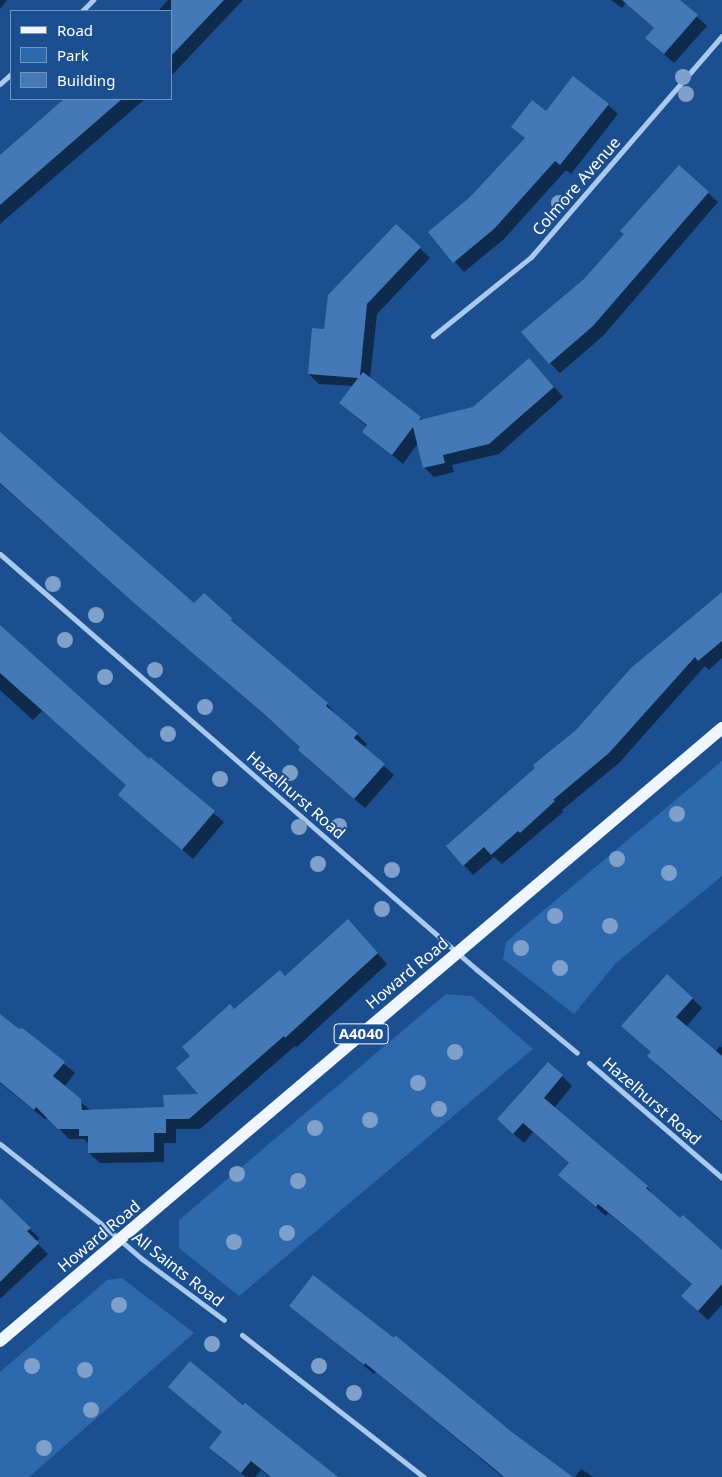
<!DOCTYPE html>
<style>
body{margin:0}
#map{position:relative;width:722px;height:1477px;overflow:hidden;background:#1b4f8f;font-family:"Noto Sans",sans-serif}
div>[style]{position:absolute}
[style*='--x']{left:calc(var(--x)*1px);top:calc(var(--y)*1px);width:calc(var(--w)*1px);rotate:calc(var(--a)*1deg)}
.green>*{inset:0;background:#2e69ad}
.shadow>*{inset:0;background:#0007}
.building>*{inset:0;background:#4478b7}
.street>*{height:5px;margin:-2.5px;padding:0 2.5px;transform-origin:2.5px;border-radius:2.5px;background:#a9c9ee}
.primary>*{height:12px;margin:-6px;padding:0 6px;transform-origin:6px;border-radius:6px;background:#f0f6ff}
.trees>*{width:16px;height:16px;margin:-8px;border-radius:50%;background:#7ea0ca}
span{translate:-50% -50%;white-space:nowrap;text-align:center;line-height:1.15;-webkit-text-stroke:4px #1b4f8f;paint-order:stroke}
.shield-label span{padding:1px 4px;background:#1b4f8f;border:1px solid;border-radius:4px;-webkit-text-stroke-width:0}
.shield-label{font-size:15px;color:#fff;font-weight:700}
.street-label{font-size:16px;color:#fff}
.legend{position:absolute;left:10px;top:10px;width:162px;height:90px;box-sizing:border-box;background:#1b4f8f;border:1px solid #7695bc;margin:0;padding:6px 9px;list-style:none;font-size:15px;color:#fff}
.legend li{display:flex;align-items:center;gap:10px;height:25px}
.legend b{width:25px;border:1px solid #7695bc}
</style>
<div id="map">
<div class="green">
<i style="clip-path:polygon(722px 761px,722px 876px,616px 963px,574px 1014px,503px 959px,506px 942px)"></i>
<i style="clip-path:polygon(446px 994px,472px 996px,533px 1049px,239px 1296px,179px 1248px,179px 1220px)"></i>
<i style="clip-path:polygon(122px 1278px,194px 1333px,29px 1477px,0 1477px,0 1372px,107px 1280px)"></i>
</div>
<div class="shadow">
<i style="clip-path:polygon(0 0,7px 0,0 9px)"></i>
<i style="clip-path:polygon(168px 0,243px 0,171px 76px,171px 11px,158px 11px)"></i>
<i style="clip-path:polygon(611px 0,678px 0,707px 26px,674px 63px,657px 48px,655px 29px,626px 3px,622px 8px)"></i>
<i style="clip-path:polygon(66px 99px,145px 99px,0 224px,0 157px)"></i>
<i style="clip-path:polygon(608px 105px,618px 114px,571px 174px,566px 170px,504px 239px,464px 272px,429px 232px,470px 198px,526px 139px,513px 127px,546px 112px)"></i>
<i style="clip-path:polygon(679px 166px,718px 202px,603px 336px,560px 373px,550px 363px,585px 280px,626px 234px)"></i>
<i style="clip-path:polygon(396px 225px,430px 258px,377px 314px,370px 379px,423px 420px,474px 408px,539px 370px,563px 397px,499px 454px,452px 465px,454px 472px,434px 477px,424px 467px,418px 443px,403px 464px,364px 431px,367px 426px,340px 403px,354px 386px,319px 384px,309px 374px,325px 330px)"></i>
<i style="clip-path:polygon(0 434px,195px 605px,204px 594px,296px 680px,327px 704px,336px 715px,367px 744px,364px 748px,394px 775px,365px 808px,309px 760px,301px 747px,275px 724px,0 484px)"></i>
<i style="clip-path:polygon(722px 594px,722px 658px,709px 670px,705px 666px,619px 763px,562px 810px,563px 812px,502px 864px,494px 857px,473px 875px,464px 865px,577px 731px)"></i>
<i style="clip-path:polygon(0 627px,149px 761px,224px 822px,193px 859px,120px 795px,128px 786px,60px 725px,42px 711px,33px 720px,0 690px)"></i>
<i style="clip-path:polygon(358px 931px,387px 964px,297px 1047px,295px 1046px,200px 1129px,176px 1129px,176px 1143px,164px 1143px,164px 1162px,100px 1163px,89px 1153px,89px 1144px,84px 1139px,69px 1139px,48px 1117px,45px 1119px,0 1083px,0 1016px,18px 1030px,22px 1029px,75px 1073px,64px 1087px,91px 1111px,165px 1108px,201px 1095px,192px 1056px,235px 1011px)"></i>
<i style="clip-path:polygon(692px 998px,702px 1008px,686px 1027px,715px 1052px,720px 1046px,722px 1048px,722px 1122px,658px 1066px,652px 1052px,633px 1035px)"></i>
<i style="clip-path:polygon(562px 1076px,572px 1086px,554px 1108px,647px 1187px,656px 1198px,680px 1220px,722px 1251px,722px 1305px,708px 1320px,693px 1306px,693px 1285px,649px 1246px,608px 1213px,606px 1216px,570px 1185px,570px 1164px,533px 1132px,524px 1143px,508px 1129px)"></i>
<i style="clip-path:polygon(0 1200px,39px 1238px,36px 1242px,48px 1254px,0 1299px)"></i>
<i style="clip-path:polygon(291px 1306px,512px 1434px,571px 1477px,503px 1477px,376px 1372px,374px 1374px)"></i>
<i style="clip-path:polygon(190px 1363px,336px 1477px,270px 1477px,261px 1470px,255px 1477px,246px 1477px,221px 1458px,211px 1448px,223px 1432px)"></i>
<i style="clip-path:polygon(581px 1469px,593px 1477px,575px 1477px)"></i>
</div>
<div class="building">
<i style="clip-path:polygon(171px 0,224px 0,171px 56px)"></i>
<i style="clip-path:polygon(622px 0,680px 0,698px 15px,664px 54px,645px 38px,654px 28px)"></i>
<i style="clip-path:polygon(573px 76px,609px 104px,560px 165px,555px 161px,494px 229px,453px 263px,428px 232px,470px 197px,525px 138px,511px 127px,532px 100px,546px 111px)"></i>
<i style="clip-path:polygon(64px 99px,122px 99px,0 205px,0 155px)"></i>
<i style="clip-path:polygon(679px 165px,709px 192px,593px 326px,549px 364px,521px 332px,584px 279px,624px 234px,620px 231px)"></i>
<i style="clip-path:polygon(396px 224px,421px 247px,367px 304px,360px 376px,363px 372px,421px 417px,419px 420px,473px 407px,529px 358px,554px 387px,489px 444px,443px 455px,445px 463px,423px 468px,413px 427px,392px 455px,362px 432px,367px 425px,339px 403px,358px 378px,308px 374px,312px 328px,324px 329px,328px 295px)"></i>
<i style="clip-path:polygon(0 432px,194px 603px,204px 593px,232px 618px,231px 620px,328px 703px,326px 706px,358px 733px,354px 738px,385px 764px,354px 799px,298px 750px,300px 747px,264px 714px,133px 602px,0 483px)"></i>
<i style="clip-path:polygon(722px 592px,722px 641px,698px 661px,695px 657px,609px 753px,553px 800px,555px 801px,520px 833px,518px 831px,491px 855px,484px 847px,463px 866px,446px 846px,535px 768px,533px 765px,576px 730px,631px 668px)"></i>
<i style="clip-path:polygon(0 625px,149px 759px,150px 757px,215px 811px,182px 850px,118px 795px,126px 785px,0 673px)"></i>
<i style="clip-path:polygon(348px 919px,378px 953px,285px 1038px,284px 1036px,189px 1119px,166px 1119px,166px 1133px,154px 1133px,154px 1152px,88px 1153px,88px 1136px,79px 1136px,79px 1129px,58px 1129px,36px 1107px,34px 1110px,0 1082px,0 1014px,19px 1029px,22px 1028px,34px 1037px,65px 1062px,53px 1076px,81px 1099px,82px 1110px,164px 1107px,163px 1095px,198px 1094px,176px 1068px,190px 1056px,182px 1047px,230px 1004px,234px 1009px,280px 970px,285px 976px)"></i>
<i style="clip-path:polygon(667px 974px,693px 998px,676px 1017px,722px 1056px,722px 1121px,647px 1056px,651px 1052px,621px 1026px)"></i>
<i style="clip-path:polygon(548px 1062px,563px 1075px,544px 1098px,648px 1186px,646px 1188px,680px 1218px,683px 1215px,722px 1250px,722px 1284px,698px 1311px,681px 1296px,692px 1284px,638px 1237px,598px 1204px,596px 1207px,558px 1175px,569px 1163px,523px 1123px,513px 1134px,497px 1119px)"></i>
<i style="clip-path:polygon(0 1198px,31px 1228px,27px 1231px,39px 1243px,0 1282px)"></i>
<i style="clip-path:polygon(313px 1275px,394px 1338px,395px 1335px,513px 1433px,573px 1477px,504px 1477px,497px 1471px,365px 1363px,364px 1365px,289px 1306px)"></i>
<i style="clip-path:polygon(190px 1361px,243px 1405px,245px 1403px,338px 1477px,271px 1477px,251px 1461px,241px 1473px,209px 1448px,222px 1432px,168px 1387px)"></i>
</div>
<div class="street">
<i style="--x:82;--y:11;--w:16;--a:-45"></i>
<i style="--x:0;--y:84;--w:15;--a:-42"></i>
<i style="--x:433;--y:336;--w:126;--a:-38.9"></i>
<i style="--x:531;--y:257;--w:292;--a:-49.2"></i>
<i style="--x:0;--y:554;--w:632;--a:41.08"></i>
<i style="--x:476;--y:969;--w:131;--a:39.7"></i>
<i style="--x:589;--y:1063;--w:176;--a:40.8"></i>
<i style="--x:0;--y:1144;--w:132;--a:38.3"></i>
<i style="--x:104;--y:1226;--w:50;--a:41"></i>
<i style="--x:142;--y:1259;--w:102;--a:36.6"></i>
<i style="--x:242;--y:1335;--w:231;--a:38"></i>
</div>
<div class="primary">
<i style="--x:0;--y:1341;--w:947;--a:-40.33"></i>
</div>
<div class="trees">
<i style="left:683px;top:77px"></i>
<i style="left:686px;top:94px"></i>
<i style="left:559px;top:203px"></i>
<i style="left:53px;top:584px"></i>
<i style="left:96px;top:615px"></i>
<i style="left:65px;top:640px"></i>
<i style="left:155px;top:670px"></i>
<i style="left:105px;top:677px"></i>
<i style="left:205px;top:707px"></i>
<i style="left:168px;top:734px"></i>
<i style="left:290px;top:773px"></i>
<i style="left:220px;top:779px"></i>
<i style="left:677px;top:814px"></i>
<i style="left:339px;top:826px"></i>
<i style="left:299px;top:827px"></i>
<i style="left:617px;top:859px"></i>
<i style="left:318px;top:864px"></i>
<i style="left:392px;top:870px"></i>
<i style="left:669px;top:873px"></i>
<i style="left:382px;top:909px"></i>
<i style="left:555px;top:916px"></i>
<i style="left:610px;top:926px"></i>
<i style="left:521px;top:948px"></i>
<i style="left:560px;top:968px"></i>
<i style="left:455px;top:1052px"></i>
<i style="left:418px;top:1083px"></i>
<i style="left:439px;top:1109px"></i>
<i style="left:370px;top:1120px"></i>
<i style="left:315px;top:1128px"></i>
<i style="left:237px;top:1174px"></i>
<i style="left:298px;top:1181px"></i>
<i style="left:287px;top:1233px"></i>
<i style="left:234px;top:1242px"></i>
<i style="left:119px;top:1305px"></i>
<i style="left:212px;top:1344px"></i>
<i style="left:32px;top:1366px"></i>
<i style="left:319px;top:1366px"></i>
<i style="left:85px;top:1370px"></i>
<i style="left:354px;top:1393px"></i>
<i style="left:91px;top:1410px"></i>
<i style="left:44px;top:1448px"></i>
</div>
<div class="shield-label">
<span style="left:361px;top:1034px">A4040</span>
</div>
<div class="street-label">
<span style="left:576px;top:186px;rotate:-49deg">Colmore Avenue</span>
<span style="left:296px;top:795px;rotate:41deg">Hazelhurst Road</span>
<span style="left:407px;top:973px;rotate:-40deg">Howard Road</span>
<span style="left:652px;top:1101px;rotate:41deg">Hazelhurst Road</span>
<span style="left:99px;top:1236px;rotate:-40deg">Howard Road</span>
<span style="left:178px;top:1269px;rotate:38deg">All Saints Road</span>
</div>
<ul class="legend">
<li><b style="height:6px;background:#f0f6ff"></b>Road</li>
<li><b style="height:14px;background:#2e69ad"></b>Park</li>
<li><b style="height:14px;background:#4478b7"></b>Building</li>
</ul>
</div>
